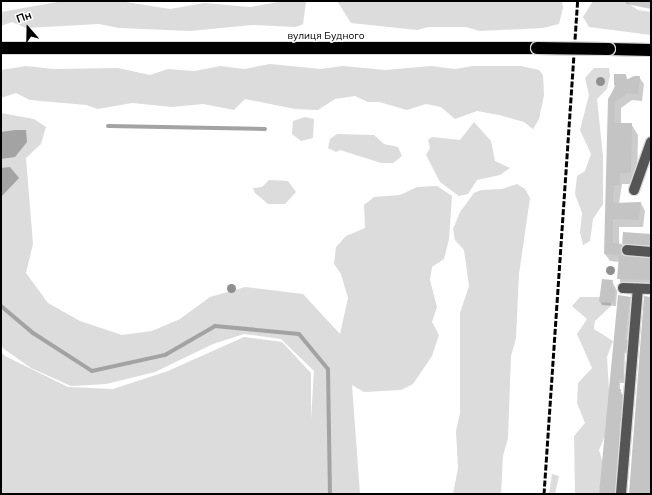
<!DOCTYPE html>
<meta charset="utf-8">
<style>
body{margin:0}
#map{position:relative;width:652px;height:495px;overflow:hidden;background:#fff;font-family:Mulish,sans-serif}
div>[style]{position:absolute}
[style*='--x']{left:calc(var(--x)*1px);top:calc(var(--y)*1px);width:calc(var(--w)*1px);rotate:calc(var(--a)*1deg)}
.green>*{inset:0;background:#dcdcdc}
.water>*{inset:0;background:#a3a3a3}
.shadow>*{inset:0;background:#0003}
.stream>*{height:4px;margin:-2px;padding:0 2px;transform-origin:2px;border-radius:2px;background:#a3a3a3}
.building>*{inset:0;background:#c4c4c4;transform-origin:0 0}
.roads{filter:drop-shadow(1px 0 #dbdbdb) drop-shadow(-1px 0 #dbdbdb) drop-shadow(0 1px #dbdbdb) drop-shadow(0 -1px #dbdbdb)}
.minor>*{height:10px;margin:-5px;padding:0 5px;transform-origin:5px;border-radius:5px;background:#555}
.highway>*{height:12px;margin:-6px;padding:0 6px;transform-origin:6px;border-radius:6px;background:#000}
.rail>*{height:3px;margin-top:-1.5px;transform-origin:0;background:repeating-linear-gradient(90deg,#000 0 6px,transparent 0 8px)}
.bridges{filter:drop-shadow(1px 0 #dbdbdb) drop-shadow(-1px 0 #dbdbdb) drop-shadow(0 1px #dbdbdb) drop-shadow(0 -1px #dbdbdb)}
.highway-bridge>*{height:12px;margin:-6px;padding:0 6px;transform-origin:6px;border-radius:6px;background:#000}
.trees>*{width:9px;height:9px;margin:-4.5px;border-radius:50%;background:#8f8f8f}
span{translate:-50% -50%;white-space:nowrap;text-align:center;line-height:1.15;-webkit-text-stroke:3px #fff;paint-order:stroke}
.street-label{font-size:10px;color:#000}
.frame{position:absolute;inset:0;border:2px solid #000;pointer-events:none}
.north{position:absolute;left:8px;top:8px;width:40px;height:40px;-webkit-text-stroke:3px #fff;paint-order:stroke;rotate:340deg;font-size:11px;font-weight:700;line-height:16px;text-align:center;color:#000}
.north::after{content:'';display:block;margin:auto;width:14px;height:18px;background:#000;clip-path:polygon(50% 0,100% 100%,50% 72%,0 100%)}
</style>
<div id="map">
<div class="green">
<i style="clip-path:polygon(63px 1px,120px 1px,170px 9px,204px 3px,250px 7px,284px 1px,306px 1px,303px 24px,296px 27px,252px 25px,190px 31px,119px 28px,99px 24px,26px 28px,12px 22px,1px 26px,1px 12px)"></i>
<i style="clip-path:polygon(337px 1px,562px 1px,563px 8px,559px 24px,543px 28px,480px 31px,466px 27px,429px 27px,417px 30px,351px 23px)"></i>
<i style="clip-path:polygon(593px 1px,625px 1px,638px 10px,651px 12px,651px 35px,589px 27px,583px 17px)"></i>
<i style="clip-path:polygon(270px 64px,321px 69px,343px 66px,385px 70px,431px 66px,455px 69px,473px 66px,521px 66px,539px 70px,543px 75px,544px 95px,539px 119px,533px 129px,524px 122px,499px 115px,477px 111px,455px 119px,441px 107px,426px 104px,407px 110px,379px 102px,368px 102px,355px 96px,335px 99px,318px 110px,295px 109px,245px 99px,234px 110px,203px 104px,172px 107px,132px 103px,98px 109px,86px 105px,30px 100px,16px 93px,1px 98px,1px 70px,26px 66px,53px 69px,118px 68px,150px 75px,168px 69px,194px 71px,221px 66px,244px 69px)"></i>
<i style="clip-path:polygon(594px 68px,609px 68px,610px 76px,607px 89px,597px 99px,603px 156px,603px 204px,593px 219px,590px 241px,583px 245px,580px 232px,582px 213px,575px 194px,577px 176px,585px 171px,591px 154px,580px 130px,589px 95px,585px 78px)"></i>
<i style="clip-path:polygon(1px 113px,34px 119px,46px 127px,41px 144px,26px 158px,33px 244px,26px 273px,48px 303px,80px 321px,122px 335px,152px 331px,180px 319px,210px 297px,245px 287px,303px 294px,340px 334px,348px 298px,341px 274px,334px 264px,336px 247px,346px 236px,365px 228px,364px 205px,374px 197px,400px 195px,417px 187px,437px 186px,452px 196px,449px 239px,444px 259px,432px 267px,430px 280px,437px 307px,432px 322px,439px 335px,432px 356px,413px 384px,401px 390px,364px 392px,352px 385px,360px 494px,1px 494px,1px 352px,5px 356px,68px 387px,113px 389px,168px 371px,244px 337px,282px 342px,311px 373px,311px 419px,314px 371px,281px 339px,244px 334px,213px 344px,155px 372px,106px 384px,71px 386px,31px 368px,4px 349px,1px 345px)"></i>
<i style="clip-path:polygon(305px 117px,314px 119px,313px 138px,301px 141px,292px 134px,293px 121px)"></i>
<i style="clip-path:polygon(474px 122px,491px 141px,495px 161px,510px 168px,500px 175px,477px 180px,468px 194px,459px 196px,440px 182px,426px 155px,430px 148px,428px 140px,432px 137px,460px 140px)"></i>
<i style="clip-path:polygon(337px 134px,374px 135px,384px 144px,398px 147px,402px 156px,393px 163px,381px 163px,340px 150px,336px 152px,328px 148px,330px 139px)"></i>
<i style="clip-path:polygon(269px 180px,288px 181px,296px 192px,285px 204px,268px 204px,255px 193px,253px 188px,262px 187px)"></i>
<i style="clip-path:polygon(517px 184px,525px 189px,530px 198px,519px 274px,516px 338px,511px 356px,508px 438px,503px 456px,501px 494px,453px 494px,458px 468px,456px 431px,460px 413px,460px 313px,469px 286px,464px 250px,455px 240px,453px 229px,460px 212px,474px 193px,481px 190px,502px 189px)"></i>
<i style="clip-path:polygon(580px 297px,603px 297px,611px 302px,611px 306px,595px 321px,594px 329px,613px 341px,607px 357px,611px 422px,599px 450px,603px 463px,600px 494px,575px 494px,574px 436px,585px 423px,577px 403px,578px 383px,592px 368px,577px 334px,587px 319px,572px 306px)"></i>
<i style="clip-path:polygon(552px 474px,559px 476px,555px 494px,549px 494px)"></i>
</div>
<div class="water">
<i style="clip-path:polygon(15px 130px,26px 130px,27px 142px,15px 157px,1px 159px,1px 132px)"></i>
<i style="clip-path:polygon(10px 167px,19px 178px,1px 197px,1px 168px)"></i>
</div>
<div class="shadow">
<i style="clip-path:polygon(625px 1px,651px 1px,651px 9px,627px 4px)"></i>
<i style="clip-path:polygon(626px 75px,628px 81px,639px 77px,644px 84px,642px 101px,632px 100px,621px 108px,621px 124px,631px 124px,638px 135px,637px 184px,622px 184px,619px 204px,641px 203px,645px 211px,643px 227px,619px 227px,619px 245px,623px 245px,624px 233px,651px 235px,651px 249px,626px 253px,626px 256px,651px 258px,651px 283px,620px 282px,619px 262px,610px 261px,605px 254px,609px 100px,615px 85px)"></i>
<i style="clip-path:polygon(612px 281px,617px 291px,616px 306px,602px 305px,600px 301px)"></i>
<i style="clip-path:polygon(631px 298px,633px 301px,627px 341px,630px 354px,625px 353px,624px 383px,620px 383px,620px 390px,625px 399px,616px 494px,600px 494px)"></i>
</div>
<div class="stream">
<i style="--x:108;--y:126;--w:157;--a:1.1"></i>
<i style="--x:1;--y:306;--w:42;--a:40.2"></i>
<i style="--x:33;--y:333;--w:70;--a:32.8"></i>
<i style="--x:92;--y:371;--w:75;--a:-12.4"></i>
<i style="--x:165;--y:355;--w:58;--a:-30.1"></i>
<i style="--x:215;--y:326;--w:84;--a:5.4"></i>
<i style="--x:299;--y:334;--w:45;--a:50.4"></i>
<i style="--x:328;--y:369;--w:125;--a:89.1"></i>
</div>
<div class="building">
<i style="clip-path:polygon(614px 74px,626px 74px,626px 80px,634px 76px,640px 76px,638px 94px,627px 93px,615px 102px,615px 123px,632px 123px,631px 173px,620px 173px,620px 185px,614px 185px,613px 203px,641px 202px,639px 220px,613px 219px,613px 243px,622px 244px,621px 255px,651px 256px,651px 280px,617px 279px,619px 255px,604px 254px,608px 99px,616px 86px,614px 85px)"></i>
<i style="left:623px;top:232px;width:28px;height:12px;rotate:4deg"></i>
<i style="clip-path:polygon(602px 279px,613px 280px,612px 287px,615px 287px,614px 303px,599px 302px)"></i>
<i style="clip-path:polygon(618px 295px,631px 297px,625px 340px,629px 340px,628px 351px,624px 350px,623px 380px,619px 379px,618px 389px,621px 389px,621px 394px,624px 395px,615px 494px,599px 494px)"></i>
<i style="clip-path:polygon(644px 296px,651px 297px,651px 494px,629px 494px)"></i>
</div>
<div class="roads">
<div class="minor">
<i style="--x:634;--y:190;--w:51;--a:-70.5"></i>
<i style="--x:627;--y:250;--w:24;--a:5"></i>
<i style="--x:623;--y:288;--w:28;--a:2"></i>
<i style="--x:621;--y:494;--w:206;--a:-85.3"></i>
</div>
<div class="highway">
<i style="--x:1;--y:48;--w:536;--a:0"></i>
<i style="--x:609;--y:49;--w:42;--a:1.4"></i>
</div>
</div>
<div class="rail">
<i style="--x:544;--y:494;--w:494;--a:-86.1"></i>
</div>
<div class="bridges">
<div class="highway-bridge">
<i style="--x:537;--y:48;--w:72;--a:0.8"></i>
</div>
</div>
<div class="trees">
<i style="left:600px;top:81px"></i>
<i style="left:610px;top:270px"></i>
<i style="left:231px;top:288px"></i>
</div>
<div class="street-label">
<span style="left:326px;top:36px">вулиця Будного</span>
</div>
<div class="frame"></div>
<div class="north">Пн</div>
</div>
